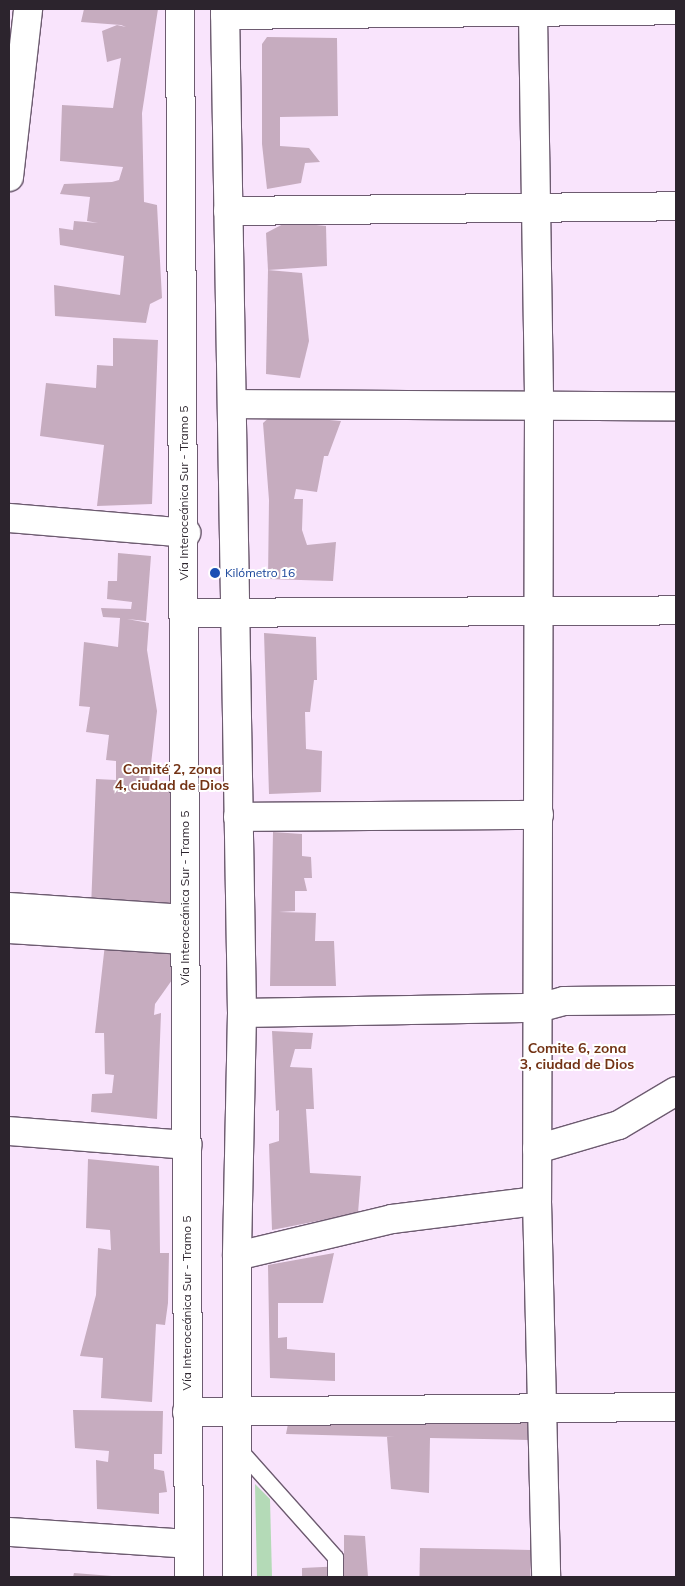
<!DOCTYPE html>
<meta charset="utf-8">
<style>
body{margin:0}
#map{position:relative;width:685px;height:1586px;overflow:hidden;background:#f9e4fc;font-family:Mulish,sans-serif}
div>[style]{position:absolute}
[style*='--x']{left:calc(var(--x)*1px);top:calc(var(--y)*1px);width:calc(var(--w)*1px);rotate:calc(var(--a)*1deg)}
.green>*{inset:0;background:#b4dab7}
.building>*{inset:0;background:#c6acbf;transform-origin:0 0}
.roads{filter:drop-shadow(1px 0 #6d5b70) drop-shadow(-1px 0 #6d5b70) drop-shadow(0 1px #6d5b70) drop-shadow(0 -1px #6d5b70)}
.service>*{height:15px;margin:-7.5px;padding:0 7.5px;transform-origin:7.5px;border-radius:7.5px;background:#fff}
.minor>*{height:28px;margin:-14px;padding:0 14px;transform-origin:14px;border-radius:14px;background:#fff}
.secondary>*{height:28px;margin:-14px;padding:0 14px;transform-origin:14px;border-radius:14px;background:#fff}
.trunk>*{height:28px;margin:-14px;padding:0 14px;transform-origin:14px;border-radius:14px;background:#fff}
.dots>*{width:14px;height:14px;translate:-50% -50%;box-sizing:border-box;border:2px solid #fff;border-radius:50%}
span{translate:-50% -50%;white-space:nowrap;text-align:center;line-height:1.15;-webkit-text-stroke:4px #fff;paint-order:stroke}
.street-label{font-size:12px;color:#2c242d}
.transit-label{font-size:12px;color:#164399}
.left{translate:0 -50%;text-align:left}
.neighbourhood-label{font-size:14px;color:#733315;font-weight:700}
.frame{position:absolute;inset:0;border:10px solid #2c242d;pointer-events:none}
</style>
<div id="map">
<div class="green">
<i style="clip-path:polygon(255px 1484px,270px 1499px,272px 1577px,257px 1577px)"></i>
</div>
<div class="building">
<i style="clip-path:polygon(84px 9px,158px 9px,142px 113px,144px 202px,157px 205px,162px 298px,150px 304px,146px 323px,55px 316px,54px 285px,120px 295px,124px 256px,60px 245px,59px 228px,73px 230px,74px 221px,98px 223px,87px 221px,90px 197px,60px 194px,64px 184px,112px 182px,119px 180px,123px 167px,60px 161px,62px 105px,113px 108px,121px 58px,107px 62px,102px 31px,117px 25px,126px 27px,121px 25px,81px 22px)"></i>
<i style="clip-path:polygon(267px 37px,337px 38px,338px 116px,280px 117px,280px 146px,309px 148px,320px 162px,305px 163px,301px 183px,267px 189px,262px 144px,262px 44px)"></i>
<i style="clip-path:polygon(287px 222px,326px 226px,327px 266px,268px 270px,266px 233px)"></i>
<i style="clip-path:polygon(268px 270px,302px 273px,309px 341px,300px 378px,266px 374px)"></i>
<i style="clip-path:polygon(113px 338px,158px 340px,152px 504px,97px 506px,104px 445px,40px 436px,46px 383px,96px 388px,97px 365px,113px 366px)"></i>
<i style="clip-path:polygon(272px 415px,341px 421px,328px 456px,324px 456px,317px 492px,296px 489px,294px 499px,303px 499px,302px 530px,307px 545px,336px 542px,333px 581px,268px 579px,269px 500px,263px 423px)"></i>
<i style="clip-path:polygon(118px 553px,151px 556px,146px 621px,127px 619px,149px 623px,147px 650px,157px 711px,149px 782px,182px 784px,175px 902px,162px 913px,91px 908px,96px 779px,116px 780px,116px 761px,106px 760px,109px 735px,86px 732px,90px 707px,79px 706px,84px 642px,118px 647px,120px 618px,103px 617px,101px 608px,131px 609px,132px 602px,107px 599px,108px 581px,117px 581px)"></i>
<i style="clip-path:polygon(264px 633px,316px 637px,317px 680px,314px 680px,310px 712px,305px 712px,306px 749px,322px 751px,321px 792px,269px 794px)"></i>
<i style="clip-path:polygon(273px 832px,302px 834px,302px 856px,311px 857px,312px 878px,304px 878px,307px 891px,295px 891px,295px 911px,279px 912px,316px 913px,315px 941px,334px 941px,336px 986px,270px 986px)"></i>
<i style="clip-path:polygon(105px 944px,171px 950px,172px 980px,155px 1004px,154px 1015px,161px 1013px,157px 1119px,91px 1112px,92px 1094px,112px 1093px,114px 1075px,105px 1074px,104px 1033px,95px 1033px)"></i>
<i style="clip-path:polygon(272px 1031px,313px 1033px,311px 1049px,295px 1049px,290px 1067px,312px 1068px,314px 1109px,306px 1109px,310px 1173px,361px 1176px,358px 1213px,272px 1230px,269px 1144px,279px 1141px,279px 1110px,276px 1111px)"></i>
<i style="clip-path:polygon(88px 1159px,159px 1166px,160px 1253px,169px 1253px,168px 1303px,165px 1325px,156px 1324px,152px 1402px,101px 1398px,103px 1358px,80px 1356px,96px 1295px,98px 1248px,111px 1250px,110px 1230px,86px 1228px)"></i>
<i style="clip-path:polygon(334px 1253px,323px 1303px,278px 1303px,278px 1338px,287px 1337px,287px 1349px,335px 1353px,335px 1381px,270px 1378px,268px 1265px)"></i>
<i style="clip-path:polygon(73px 1410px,163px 1411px,162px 1454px,154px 1454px,154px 1469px,164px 1471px,167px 1492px,159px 1493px,159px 1514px,97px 1509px,96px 1460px,108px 1462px,109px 1451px,75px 1448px)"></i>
<i style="clip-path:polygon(537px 1422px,546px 1554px,531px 1550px,529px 1440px,430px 1438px,429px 1493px,391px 1489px,387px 1437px,395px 1437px,286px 1434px,288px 1424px)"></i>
<i style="clip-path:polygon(344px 1535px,365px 1536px,368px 1577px,302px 1577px,302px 1568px,344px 1566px)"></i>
<i style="left:420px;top:1548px;width:111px;height:29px;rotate:1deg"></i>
<i style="clip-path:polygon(74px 1573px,112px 1576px,112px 1577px,73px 1577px)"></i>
</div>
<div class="roads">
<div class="service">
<i style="--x:238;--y:1448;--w:146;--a:48.3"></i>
<i style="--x:335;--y:1557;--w:20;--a:90"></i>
</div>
<div class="minor">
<i style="--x:225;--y:9;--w:1004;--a:89.03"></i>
<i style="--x:242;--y:1013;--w:243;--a:91.2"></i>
<i style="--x:237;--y:1256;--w:321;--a:90"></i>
<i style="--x:533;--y:14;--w:394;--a:89.1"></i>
<i style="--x:539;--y:408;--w:793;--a:90.14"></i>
<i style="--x:537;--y:1201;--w:376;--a:88.6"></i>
<i style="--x:225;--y:15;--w:451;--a:-0.6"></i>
<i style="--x:228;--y:211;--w:448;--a:-0.6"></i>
<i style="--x:233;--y:404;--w:443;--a:0.3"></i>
<i style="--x:9;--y:518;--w:178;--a:4.8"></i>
<i style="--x:183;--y:613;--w:493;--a:-0.3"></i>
<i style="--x:238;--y:817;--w:301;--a:-0.4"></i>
<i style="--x:9;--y:907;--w:176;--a:3.9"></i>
<i style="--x:9;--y:929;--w:176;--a:3.6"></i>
<i style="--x:242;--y:1013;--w:296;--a:-1"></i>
<i style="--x:538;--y:1008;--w:27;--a:-15"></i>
<i style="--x:564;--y:1001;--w:112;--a:-0.5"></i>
<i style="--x:537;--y:1149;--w:85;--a:-16.3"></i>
<i style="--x:619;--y:1125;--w:66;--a:-30.8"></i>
<i style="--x:237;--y:1256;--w:159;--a:-13.4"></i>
<i style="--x:392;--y:1219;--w:146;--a:-7.1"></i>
<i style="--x:187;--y:1412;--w:489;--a:-0.6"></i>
<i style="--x:9;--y:1532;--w:180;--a:3.8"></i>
</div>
<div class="secondary">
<i style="--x:9;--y:177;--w:169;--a:-83.5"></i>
<i style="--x:9;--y:1131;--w:179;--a:4.5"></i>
</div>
<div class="trunk">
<i style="--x:180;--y:9;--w:1568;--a:89.67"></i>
</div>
</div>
<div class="dots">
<i style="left:215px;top:573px;background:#1a4fb4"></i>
</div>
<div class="street-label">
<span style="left:184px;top:493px;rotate:-90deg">Vía Interoceánica Sur - Tramo 5</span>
<span style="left:185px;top:898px;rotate:-90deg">Vía Interoceánica Sur - Tramo 5</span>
<span style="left:187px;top:1303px;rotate:-90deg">Vía Interoceánica Sur - Tramo 5</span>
</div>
<div class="transit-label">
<span class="left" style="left:225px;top:573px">Kilómetro 16</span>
</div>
<div class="neighbourhood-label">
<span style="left:172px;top:777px">Comité 2, zona<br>4, ciudad de Dios</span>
<span style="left:577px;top:1056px">Comite 6, zona<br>3, ciudad de Dios</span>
</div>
<div class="frame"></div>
</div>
